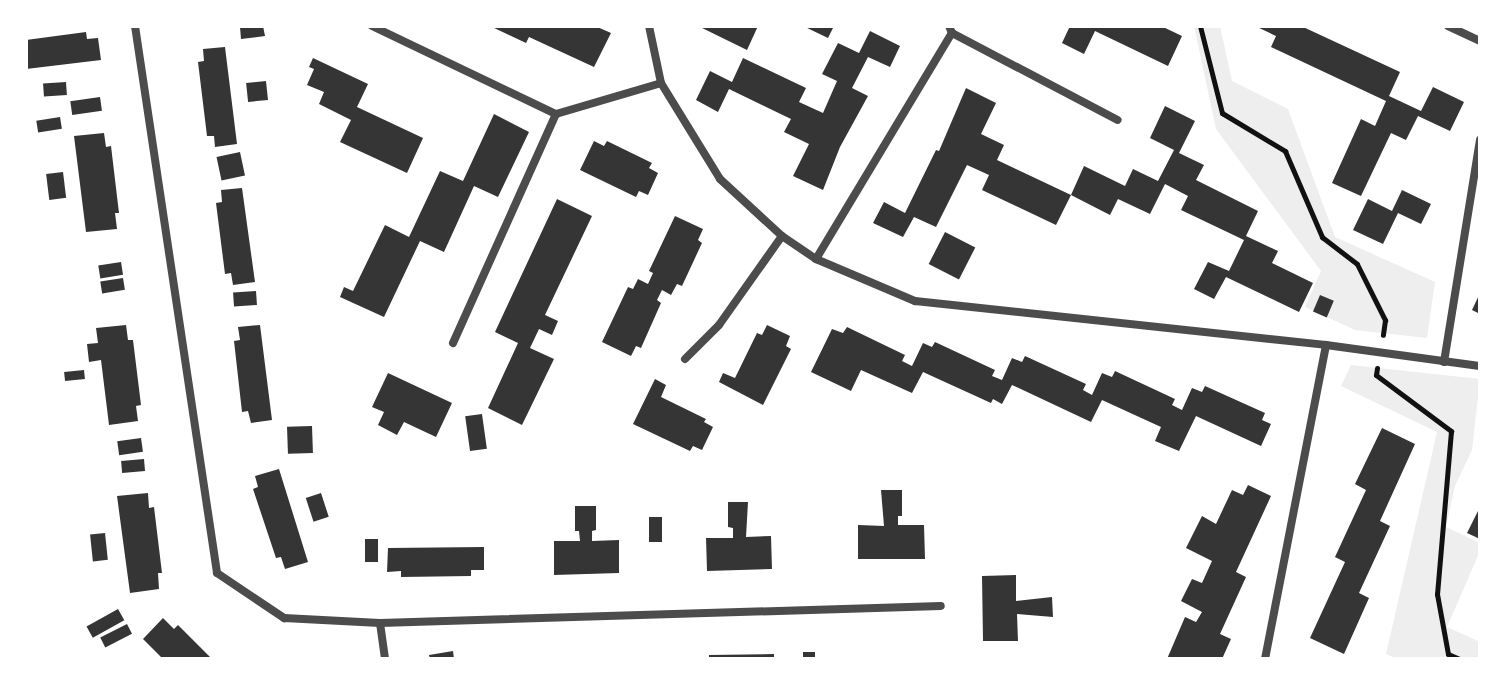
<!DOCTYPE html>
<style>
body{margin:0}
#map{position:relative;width:1506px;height:685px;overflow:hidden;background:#fff;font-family:"Source Serif 4",serif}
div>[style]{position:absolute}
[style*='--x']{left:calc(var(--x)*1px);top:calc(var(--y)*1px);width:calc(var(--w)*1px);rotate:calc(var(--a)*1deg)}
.green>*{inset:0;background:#eee}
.building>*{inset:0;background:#353535;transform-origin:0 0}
.path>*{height:5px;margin:-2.5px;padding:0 2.5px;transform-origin:2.5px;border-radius:2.5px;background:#111}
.minor>*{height:8px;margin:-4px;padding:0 4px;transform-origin:4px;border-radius:4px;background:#4c4c4c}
span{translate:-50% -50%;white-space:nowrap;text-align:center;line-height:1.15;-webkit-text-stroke:8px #fff;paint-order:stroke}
.frame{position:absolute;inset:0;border:28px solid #fff;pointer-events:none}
</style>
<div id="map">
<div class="green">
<i style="clip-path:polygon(1194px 26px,1220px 26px,1232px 81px,1288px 109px,1335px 237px,1435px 282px,1427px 338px,1355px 330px,1305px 307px,1321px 271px,1216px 129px)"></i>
<i style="clip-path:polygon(1351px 365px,1480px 379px,1472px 450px,1455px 486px,1446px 527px,1480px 543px,1480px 551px,1447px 627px,1480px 642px,1480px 659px,1397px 659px,1386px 654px,1437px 432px,1341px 386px)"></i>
</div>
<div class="building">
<i style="clip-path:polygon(246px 26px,263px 26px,265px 36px,241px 39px,240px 27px)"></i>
<i style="clip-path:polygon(490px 26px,595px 26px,611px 33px,594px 67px,529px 37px,526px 43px)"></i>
<i style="clip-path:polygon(698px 26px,758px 26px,747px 50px)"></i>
<i style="clip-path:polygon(803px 26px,834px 26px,828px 38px)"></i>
<i style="clip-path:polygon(1070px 26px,1161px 26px,1182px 36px,1168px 66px,1095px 31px,1084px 54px,1062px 43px)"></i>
<i style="clip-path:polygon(1255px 26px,1301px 26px,1400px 72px,1389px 96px,1421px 111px,1433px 87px,1464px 102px,1450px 131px,1418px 116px,1406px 140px,1391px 133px,1361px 196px,1332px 183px,1361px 119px,1375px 126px,1386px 101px,1271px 47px,1276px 36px)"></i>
<i style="clip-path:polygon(870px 31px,900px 46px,890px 67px,868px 57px,852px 88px,868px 96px,840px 147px,823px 190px,793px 176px,809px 144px,784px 132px,791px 119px,729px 89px,718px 112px,696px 100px,710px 71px,732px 82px,743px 58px,806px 88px,799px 102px,823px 113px,837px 81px,822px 74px,838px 43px,859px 53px)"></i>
<i style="clip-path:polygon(86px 32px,87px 39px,98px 38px,101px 60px,26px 69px,26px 40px)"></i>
<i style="clip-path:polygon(225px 47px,237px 144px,215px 147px,214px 136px,207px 136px,198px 62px,204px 61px,203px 49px)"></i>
<i style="clip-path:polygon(313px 58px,368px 84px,357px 107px,423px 138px,407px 173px,340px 142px,351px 120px,319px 104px,324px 92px,307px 85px,314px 69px,309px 67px)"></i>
<i style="left:266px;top:81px;width:19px;height:20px;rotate:84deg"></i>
<i style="left:66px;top:82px;width:13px;height:23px;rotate:86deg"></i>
<i style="clip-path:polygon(966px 88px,996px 103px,981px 134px,1004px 145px,997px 160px,1071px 195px,1056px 225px,982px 190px,989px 175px,967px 165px,936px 227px,914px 217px,903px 237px,873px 223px,884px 202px,905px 213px,936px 150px,939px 151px)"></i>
<i style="left:100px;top:97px;width:14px;height:30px;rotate:82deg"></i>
<i style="clip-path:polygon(1165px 106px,1195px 121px,1179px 153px,1204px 165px,1196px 180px,1258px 211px,1246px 236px,1278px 251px,1272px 263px,1313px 283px,1299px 312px,1226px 277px,1214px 299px,1194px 289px,1208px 262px,1229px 271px,1244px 240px,1181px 210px,1188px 196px,1165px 184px,1150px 214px,1118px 199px,1110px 215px,1071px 195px,1084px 166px,1125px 186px,1133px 169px,1158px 181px,1174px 150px,1150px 138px)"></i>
<i style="clip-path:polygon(494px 114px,529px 132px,498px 197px,474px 186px,444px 252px,420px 241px,384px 317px,340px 297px,344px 287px,353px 291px,385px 225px,409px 237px,440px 171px,463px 181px)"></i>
<i style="left:60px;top:117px;width:12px;height:24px;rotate:81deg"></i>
<i style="clip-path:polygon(104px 133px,106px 147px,111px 146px,119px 213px,115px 213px,117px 229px,86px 232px,74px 136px)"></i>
<i style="clip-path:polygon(594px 141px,604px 146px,607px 141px,652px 163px,649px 168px,658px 173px,648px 195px,639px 191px,636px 197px,580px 170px)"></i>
<i style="left:240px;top:152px;width:24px;height:24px;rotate:78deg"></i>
<i style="left:63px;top:172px;width:26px;height:17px;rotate:83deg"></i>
<i style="clip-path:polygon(242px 188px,255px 282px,233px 285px,231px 273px,225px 274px,216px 203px,222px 202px,221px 190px)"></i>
<i style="clip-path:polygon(1402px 190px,1431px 204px,1421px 224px,1398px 213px,1383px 244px,1353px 230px,1368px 199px,1392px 211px)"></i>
<i style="clip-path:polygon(557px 199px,592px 216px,545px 315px,558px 321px,552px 335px,539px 329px,530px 348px,554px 359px,522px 425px,488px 408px,518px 343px,495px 332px)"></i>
<i style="clip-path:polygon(675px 216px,703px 229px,698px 240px,702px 243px,682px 286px,677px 284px,671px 295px,662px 290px,657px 300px,661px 303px,641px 348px,636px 346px,631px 356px,602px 342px,628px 287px,633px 289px,638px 279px,648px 284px,653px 273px,649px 271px)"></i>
<i style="left:945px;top:232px;width:34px;height:36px;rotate:27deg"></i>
<i style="left:121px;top:262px;width:13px;height:23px;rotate:81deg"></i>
<i style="left:123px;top:278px;width:12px;height:23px;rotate:81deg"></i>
<i style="left:256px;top:291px;width:14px;height:23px;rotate:86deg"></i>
<i style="clip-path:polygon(1480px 293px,1480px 314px,1472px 310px)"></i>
<i style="left:1320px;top:295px;width:15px;height:18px;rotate:23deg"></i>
<i style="clip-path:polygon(126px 325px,128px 340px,133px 340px,141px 405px,136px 406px,138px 421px,109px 425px,101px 360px,89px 362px,87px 344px,98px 343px,96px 328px)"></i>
<i style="clip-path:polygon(260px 325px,272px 420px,251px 423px,248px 411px,242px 412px,234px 341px,240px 340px,238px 327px)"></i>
<i style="clip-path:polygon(767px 325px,790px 336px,786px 346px,791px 349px,763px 405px,719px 382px,723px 373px,735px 378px,757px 333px,762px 335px)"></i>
<i style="clip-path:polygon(847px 327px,905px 355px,902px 361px,912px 366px,923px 343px,932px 347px,935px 342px,995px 370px,992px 376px,1002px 380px,1012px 358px,1022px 362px,1025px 356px,1086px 384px,1083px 390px,1092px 395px,1102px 373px,1112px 377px,1115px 371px,1175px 399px,1172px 405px,1182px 410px,1192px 388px,1202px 392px,1205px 386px,1265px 413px,1262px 420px,1271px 424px,1261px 446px,1196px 416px,1179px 451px,1155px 441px,1161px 427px,1102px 400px,1091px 422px,1012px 385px,1002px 404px,993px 399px,991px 403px,923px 372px,912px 393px,861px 370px,851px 391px,811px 372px,832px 329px,843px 333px)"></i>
<i style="left:84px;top:370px;width:9px;height:20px;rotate:84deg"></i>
<i style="clip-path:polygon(388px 373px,452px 403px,436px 437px,404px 422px,397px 435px,378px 425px,384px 412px,372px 407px)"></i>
<i style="clip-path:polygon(655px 379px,666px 385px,661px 397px,706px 419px,704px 422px,713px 427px,702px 450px,693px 446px,690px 451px,633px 424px)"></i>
<i style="left:482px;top:414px;width:35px;height:17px;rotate:82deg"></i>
<i style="left:312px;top:426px;width:27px;height:25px;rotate:88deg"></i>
<i style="clip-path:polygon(1382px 428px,1415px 444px,1380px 521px,1390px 526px,1359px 593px,1369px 598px,1344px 654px,1310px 638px,1345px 562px,1335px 557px,1366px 490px,1355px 484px)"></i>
<i style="left:141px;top:438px;width:14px;height:24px;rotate:82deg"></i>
<i style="left:144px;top:459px;width:12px;height:23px;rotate:85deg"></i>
<i style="clip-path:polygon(279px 469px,308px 562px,285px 569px,281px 557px,276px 558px,253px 489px,258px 487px,255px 476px)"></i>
<i style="clip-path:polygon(1248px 485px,1271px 496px,1236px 572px,1246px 577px,1220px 634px,1231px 639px,1222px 659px,1167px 659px,1185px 617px,1196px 622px,1202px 612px,1181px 601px,1192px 579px,1202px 583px,1212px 561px,1186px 548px,1202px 516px,1216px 524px,1232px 490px,1243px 495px)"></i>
<i style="clip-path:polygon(881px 490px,902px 490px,902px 516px,898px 516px,898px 525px,924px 525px,925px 559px,858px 559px,858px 525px,884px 526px)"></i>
<i style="clip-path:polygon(148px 493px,149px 508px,154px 507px,162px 573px,158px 573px,159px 589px,130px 593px,117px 496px)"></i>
<i style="left:321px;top:493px;width:25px;height:16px;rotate:72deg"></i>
<i style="clip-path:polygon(728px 502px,748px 502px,746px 537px,771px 536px,772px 569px,707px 571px,706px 538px,733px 538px,733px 528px,728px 527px)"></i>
<i style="clip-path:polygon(575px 506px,596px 506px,596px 530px,592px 531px,592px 541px,619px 540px,619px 573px,554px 575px,554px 541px,580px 541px,579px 531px,575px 531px)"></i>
<i style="clip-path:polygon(1480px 507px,1480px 539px,1467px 533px)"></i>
<i style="left:649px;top:517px;width:13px;height:25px"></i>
<i style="left:105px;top:533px;width:27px;height:15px;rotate:84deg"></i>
<i style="left:365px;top:539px;width:13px;height:23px"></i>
<i style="clip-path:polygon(484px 547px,484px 570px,471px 570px,471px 576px,401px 577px,401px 571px,387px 572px,388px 548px)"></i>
<i style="clip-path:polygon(1016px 575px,1016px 601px,1052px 597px,1053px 617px,1017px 614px,1018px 641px,983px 641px,982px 576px)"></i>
<i style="left:118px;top:609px;width:13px;height:36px;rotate:61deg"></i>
<i style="clip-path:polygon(163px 618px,174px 629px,178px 625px,212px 659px,163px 659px,143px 639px)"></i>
<i style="left:127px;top:624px;width:11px;height:30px;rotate:63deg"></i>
<i style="clip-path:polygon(453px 651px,454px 659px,430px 659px,429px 655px)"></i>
<i style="left:803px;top:652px;width:12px;height:7px"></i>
<i style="clip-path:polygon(774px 654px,774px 659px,709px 659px,709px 655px)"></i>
</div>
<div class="path">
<i style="--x:1200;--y:26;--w:90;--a:75.8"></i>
<i style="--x:1222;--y:113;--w:74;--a:31.1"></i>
<i style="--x:1285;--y:151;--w:94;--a:66.7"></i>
<i style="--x:1322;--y:237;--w:44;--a:37.6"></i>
<i style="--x:1357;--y:264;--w:63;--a:63.4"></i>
<i style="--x:1385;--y:320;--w:15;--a:98"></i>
<i style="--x:1377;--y:368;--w:7;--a:98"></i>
<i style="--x:1376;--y:375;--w:94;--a:36.7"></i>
<i style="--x:1451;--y:431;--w:164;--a:94.9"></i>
<i style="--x:1437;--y:594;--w:61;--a:79.6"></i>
<i style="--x:1448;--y:654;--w:12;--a:24"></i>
</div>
<div class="minor">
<i style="--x:135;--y:26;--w:553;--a:81.47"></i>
<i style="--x:217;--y:573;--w:81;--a:33.9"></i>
<i style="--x:284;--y:618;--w:96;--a:3"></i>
<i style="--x:380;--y:623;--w:561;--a:-1.74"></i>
<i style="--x:372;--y:26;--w:204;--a:25.6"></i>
<i style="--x:556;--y:114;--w:109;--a:-16.4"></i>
<i style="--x:649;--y:26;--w:58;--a:78.1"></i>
<i style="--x:661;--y:83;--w:113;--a:58.4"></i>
<i style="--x:720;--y:179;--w:84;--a:42.6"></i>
<i style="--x:782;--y:236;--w:41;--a:34.1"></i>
<i style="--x:816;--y:259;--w:108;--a:23"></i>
<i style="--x:915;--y:301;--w:413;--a:6.1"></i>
<i style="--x:1326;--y:345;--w:155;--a:7.8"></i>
<i style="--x:949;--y:26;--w:8;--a:67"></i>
<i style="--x:952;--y:33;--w:187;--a:27.7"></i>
<i style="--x:1448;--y:26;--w:35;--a:25"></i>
<i style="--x:816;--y:259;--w:264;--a:-59"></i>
<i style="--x:453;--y:343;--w:251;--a:-65.8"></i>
<i style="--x:685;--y:359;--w:48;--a:-45"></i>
<i style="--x:719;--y:325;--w:109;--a:-54.7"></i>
<i style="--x:1444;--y:362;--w:225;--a:-80.8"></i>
<i style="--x:380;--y:623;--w:36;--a:82"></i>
<i style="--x:1265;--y:659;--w:320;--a:-79"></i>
</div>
<div class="frame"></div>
</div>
